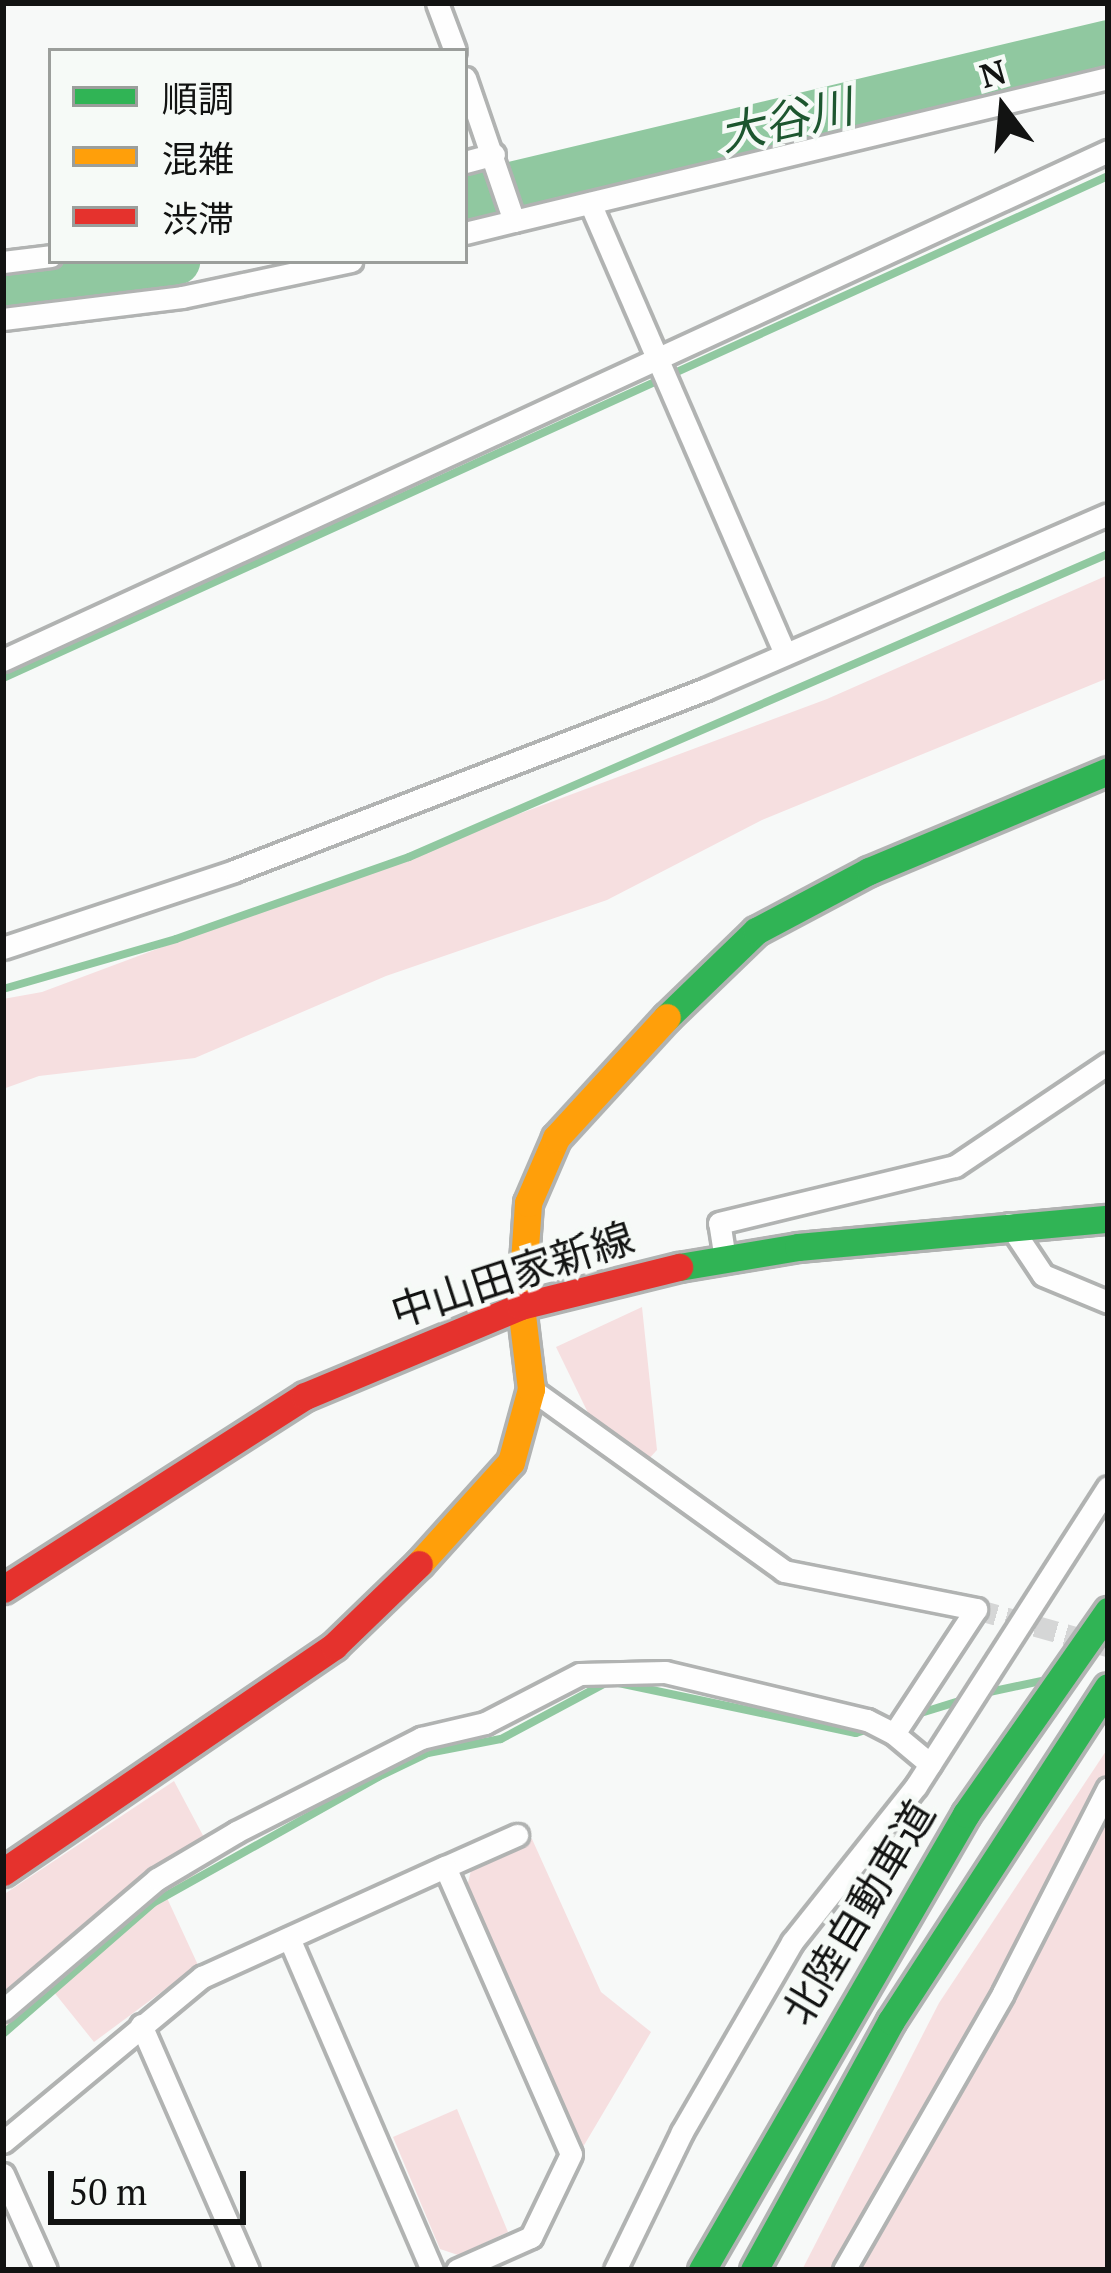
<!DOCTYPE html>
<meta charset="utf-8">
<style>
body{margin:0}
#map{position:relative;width:1111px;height:2273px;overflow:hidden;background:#f7f9f8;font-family:"PT Serif","Noto Sans JP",serif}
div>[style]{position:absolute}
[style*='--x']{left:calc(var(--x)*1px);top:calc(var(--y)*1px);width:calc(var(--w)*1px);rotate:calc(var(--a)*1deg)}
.green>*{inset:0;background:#f6dfe0}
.stream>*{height:8px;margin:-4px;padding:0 4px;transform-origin:4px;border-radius:4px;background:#90c8a0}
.river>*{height:48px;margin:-24px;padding:0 24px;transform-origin:24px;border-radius:24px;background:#90c8a0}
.street-tunnel>*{height:21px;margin-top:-10.5px;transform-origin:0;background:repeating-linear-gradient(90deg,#d5d6d6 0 21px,transparent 0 31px)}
.roads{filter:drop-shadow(3px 0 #b1b3b2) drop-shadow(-3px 0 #b1b3b2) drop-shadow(0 3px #b1b3b2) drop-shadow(0 -3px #b1b3b2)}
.street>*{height:21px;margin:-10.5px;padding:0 10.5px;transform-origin:10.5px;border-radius:10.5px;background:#fefefe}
.fast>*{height:27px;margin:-13.5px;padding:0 13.5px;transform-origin:13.5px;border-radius:13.5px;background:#30b455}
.slow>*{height:27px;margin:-13.5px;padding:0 13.5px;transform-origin:13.5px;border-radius:13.5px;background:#ff9f0a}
.jam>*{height:27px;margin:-13.5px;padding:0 13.5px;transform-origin:13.5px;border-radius:13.5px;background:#e5322d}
span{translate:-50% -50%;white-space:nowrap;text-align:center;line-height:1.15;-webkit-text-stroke:9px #f6faf7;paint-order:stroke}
.street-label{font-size:42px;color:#121312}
.water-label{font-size:45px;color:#1d562f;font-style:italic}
.frame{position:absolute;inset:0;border:6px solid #121312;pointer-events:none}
.legend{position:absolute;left:48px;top:48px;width:420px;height:216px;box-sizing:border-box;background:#f6faf7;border:3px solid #9b9e9b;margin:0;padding:15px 21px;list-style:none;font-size:36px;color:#121312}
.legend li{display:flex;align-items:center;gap:24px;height:60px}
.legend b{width:60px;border:3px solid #9b9e9b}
.north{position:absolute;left:943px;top:48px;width:120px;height:120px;-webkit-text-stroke:9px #f6faf7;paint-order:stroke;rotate:344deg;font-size:33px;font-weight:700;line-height:48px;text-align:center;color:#121312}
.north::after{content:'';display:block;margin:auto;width:42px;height:54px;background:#121312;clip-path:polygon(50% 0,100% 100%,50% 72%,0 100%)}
.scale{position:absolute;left:48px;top:2171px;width:198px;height:54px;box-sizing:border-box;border:6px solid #121312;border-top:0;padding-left:15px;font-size:36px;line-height:42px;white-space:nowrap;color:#121312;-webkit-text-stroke:9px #f6faf7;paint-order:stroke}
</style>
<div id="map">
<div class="green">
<i style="clip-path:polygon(1108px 575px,1108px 678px,762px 820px,607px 900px,386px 976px,195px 1058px,39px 1076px,3px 1089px,3px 999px,42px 992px,827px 699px)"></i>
<i style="clip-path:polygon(642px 1307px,657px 1450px,645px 1463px,590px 1417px,556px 1347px)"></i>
<i style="clip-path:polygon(1108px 1748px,1108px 2270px,802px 2270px,939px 2003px)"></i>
<i style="clip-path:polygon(174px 1781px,215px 1858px,167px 1898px,198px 1965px,94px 2042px,53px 1991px,3px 2032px,3px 1895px)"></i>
<i style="clip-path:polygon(532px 1839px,601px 1992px,651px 2032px,583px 2147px,467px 1887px,472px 1866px)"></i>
<i style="clip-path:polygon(457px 2109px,508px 2232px,458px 2255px,440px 2249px,393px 2137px)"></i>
</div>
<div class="stream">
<i style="--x:3;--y:678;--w:1214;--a:-24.43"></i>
<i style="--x:3;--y:989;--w:180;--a:-16.1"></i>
<i style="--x:176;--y:939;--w:247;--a:-19.4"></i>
<i style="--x:409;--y:857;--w:762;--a:-23.44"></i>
<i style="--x:980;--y:1694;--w:62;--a:-12"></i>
<i style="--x:911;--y:1716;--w:58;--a:-17.2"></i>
<i style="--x:3;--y:2034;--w:199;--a:-41.1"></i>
<i style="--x:153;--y:1903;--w:258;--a:-29.2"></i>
<i style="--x:378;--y:1777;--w:55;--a:-25.6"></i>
<i style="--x:428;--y:1753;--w:74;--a:-10.9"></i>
<i style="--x:501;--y:1739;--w:123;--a:-28.2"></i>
<i style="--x:609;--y:1681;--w:252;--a:11.9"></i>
<i style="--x:856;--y:1733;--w:19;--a:-18"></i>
</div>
<div class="river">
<i style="--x:465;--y:197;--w:661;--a:-13.38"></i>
<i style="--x:3;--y:285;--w:175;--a:-7.9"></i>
</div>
<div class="street-tunnel">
<i style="--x:976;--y:1609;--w:137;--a:15.7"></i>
</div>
<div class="roads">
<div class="street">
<i style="--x:437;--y:3;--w:51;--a:69.4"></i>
<i style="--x:465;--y:78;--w:151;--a:71.1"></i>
<i style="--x:514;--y:221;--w:611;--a:-13.54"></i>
<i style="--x:465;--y:162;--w:30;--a:-15"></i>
<i style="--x:590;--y:203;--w:488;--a:66.6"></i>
<i style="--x:465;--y:233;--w:50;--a:-13.8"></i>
<i style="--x:3;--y:262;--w:48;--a:-7.1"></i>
<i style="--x:3;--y:319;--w:180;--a:-7"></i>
<i style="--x:182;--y:297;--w:173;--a:-12"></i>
<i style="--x:3;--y:660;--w:1217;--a:-24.73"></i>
<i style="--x:3;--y:948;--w:243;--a:-18.4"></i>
<i style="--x:234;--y:871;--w:506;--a:-21.09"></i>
<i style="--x:706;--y:689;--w:438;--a:-23.5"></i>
<i style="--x:1009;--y:1224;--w:61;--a:56.3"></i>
<i style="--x:1043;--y:1275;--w:70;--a:22.6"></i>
<i style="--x:725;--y:1259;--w:36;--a:-99"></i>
<i style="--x:719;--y:1223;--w:243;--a:-13.6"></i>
<i style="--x:955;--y:1166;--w:184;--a:-33.9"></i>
<i style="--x:531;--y:1389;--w:312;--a:35.7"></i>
<i style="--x:784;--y:1571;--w:196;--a:11.2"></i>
<i style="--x:976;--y:1609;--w:149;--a:123.3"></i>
<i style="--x:894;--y:1734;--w:47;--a:39.8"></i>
<i style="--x:445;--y:1867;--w:79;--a:-24"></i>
<i style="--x:289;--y:1938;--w:361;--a:66.7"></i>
<i style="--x:3;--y:2010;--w:202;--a:-40.4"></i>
<i style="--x:157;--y:1879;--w:92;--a:-30.7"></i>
<i style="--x:236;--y:1832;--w:208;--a:-26.9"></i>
<i style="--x:421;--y:1738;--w:66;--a:-13.2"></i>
<i style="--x:485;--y:1723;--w:107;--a:-27.3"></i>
<i style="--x:580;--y:1674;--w:85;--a:-1.3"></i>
<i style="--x:665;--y:1672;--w:208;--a:13.4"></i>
<i style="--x:867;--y:1720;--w:30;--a:27"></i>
<i style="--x:141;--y:2025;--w:267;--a:66.4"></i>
<i style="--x:3;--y:2142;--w:259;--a:-39.7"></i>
<i style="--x:202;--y:1977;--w:267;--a:-24.4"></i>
<i style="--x:445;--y:1867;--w:313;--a:66.3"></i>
<i style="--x:571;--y:2154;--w:92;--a:115.7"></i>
<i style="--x:531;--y:2237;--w:81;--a:156"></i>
<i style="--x:3;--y:2174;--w:105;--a:65.9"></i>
<i style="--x:615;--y:2270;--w:153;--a:-64.1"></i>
<i style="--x:682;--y:2132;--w:220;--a:-59.9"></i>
<i style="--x:792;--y:1942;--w:199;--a:-51.5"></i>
<i style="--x:916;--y:1786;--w:355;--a:-57.3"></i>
<i style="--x:844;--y:2270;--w:319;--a:-60.1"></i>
<i style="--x:1003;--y:1993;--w:230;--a:-62.9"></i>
</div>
<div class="fast">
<i style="--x:667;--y:1017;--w:124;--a:-44"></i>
<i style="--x:756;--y:931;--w:128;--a:-28"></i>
<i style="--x:869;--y:871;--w:259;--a:-22.7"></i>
<i style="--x:679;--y:1267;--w:121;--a:-9.5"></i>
<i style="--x:798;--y:1247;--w:311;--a:-5.2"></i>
<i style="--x:702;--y:2270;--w:527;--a:-59.93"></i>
<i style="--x:966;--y:1814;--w:248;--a:-55"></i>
<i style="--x:754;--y:2270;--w:284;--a:-61.2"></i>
<i style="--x:891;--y:2021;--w:398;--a:-57"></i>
</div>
<div class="slow">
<i style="--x:419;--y:1564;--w:137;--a:-48"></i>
<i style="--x:511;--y:1462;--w:76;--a:-74.7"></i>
<i style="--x:531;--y:1389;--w:84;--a:-96.9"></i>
<i style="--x:521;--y:1306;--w:103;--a:-86.1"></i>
<i style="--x:528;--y:1203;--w:71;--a:-66.7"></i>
<i style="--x:556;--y:1138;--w:164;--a:-47.5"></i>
</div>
<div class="jam">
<i style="--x:3;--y:1589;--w:358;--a:-32.6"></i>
<i style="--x:305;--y:1396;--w:234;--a:-22.6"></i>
<i style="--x:521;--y:1306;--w:163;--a:-13.9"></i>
<i style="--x:3;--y:1872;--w:401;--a:-34.3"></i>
<i style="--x:334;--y:1646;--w:118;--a:-44"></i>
</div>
</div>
<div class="street-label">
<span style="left:512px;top:1274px;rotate:-18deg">中山田家新線</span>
<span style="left:858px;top:1912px;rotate:-59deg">北陸自動車道</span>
</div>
<div class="water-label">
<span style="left:786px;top:120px;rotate:-13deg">大谷川</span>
</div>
<div class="frame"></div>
<ul class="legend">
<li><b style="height:15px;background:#30b455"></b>順調</li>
<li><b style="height:15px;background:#ff9f0a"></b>混雑</li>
<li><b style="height:15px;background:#e5322d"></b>渋滞</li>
</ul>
<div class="north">N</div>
<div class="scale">50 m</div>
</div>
